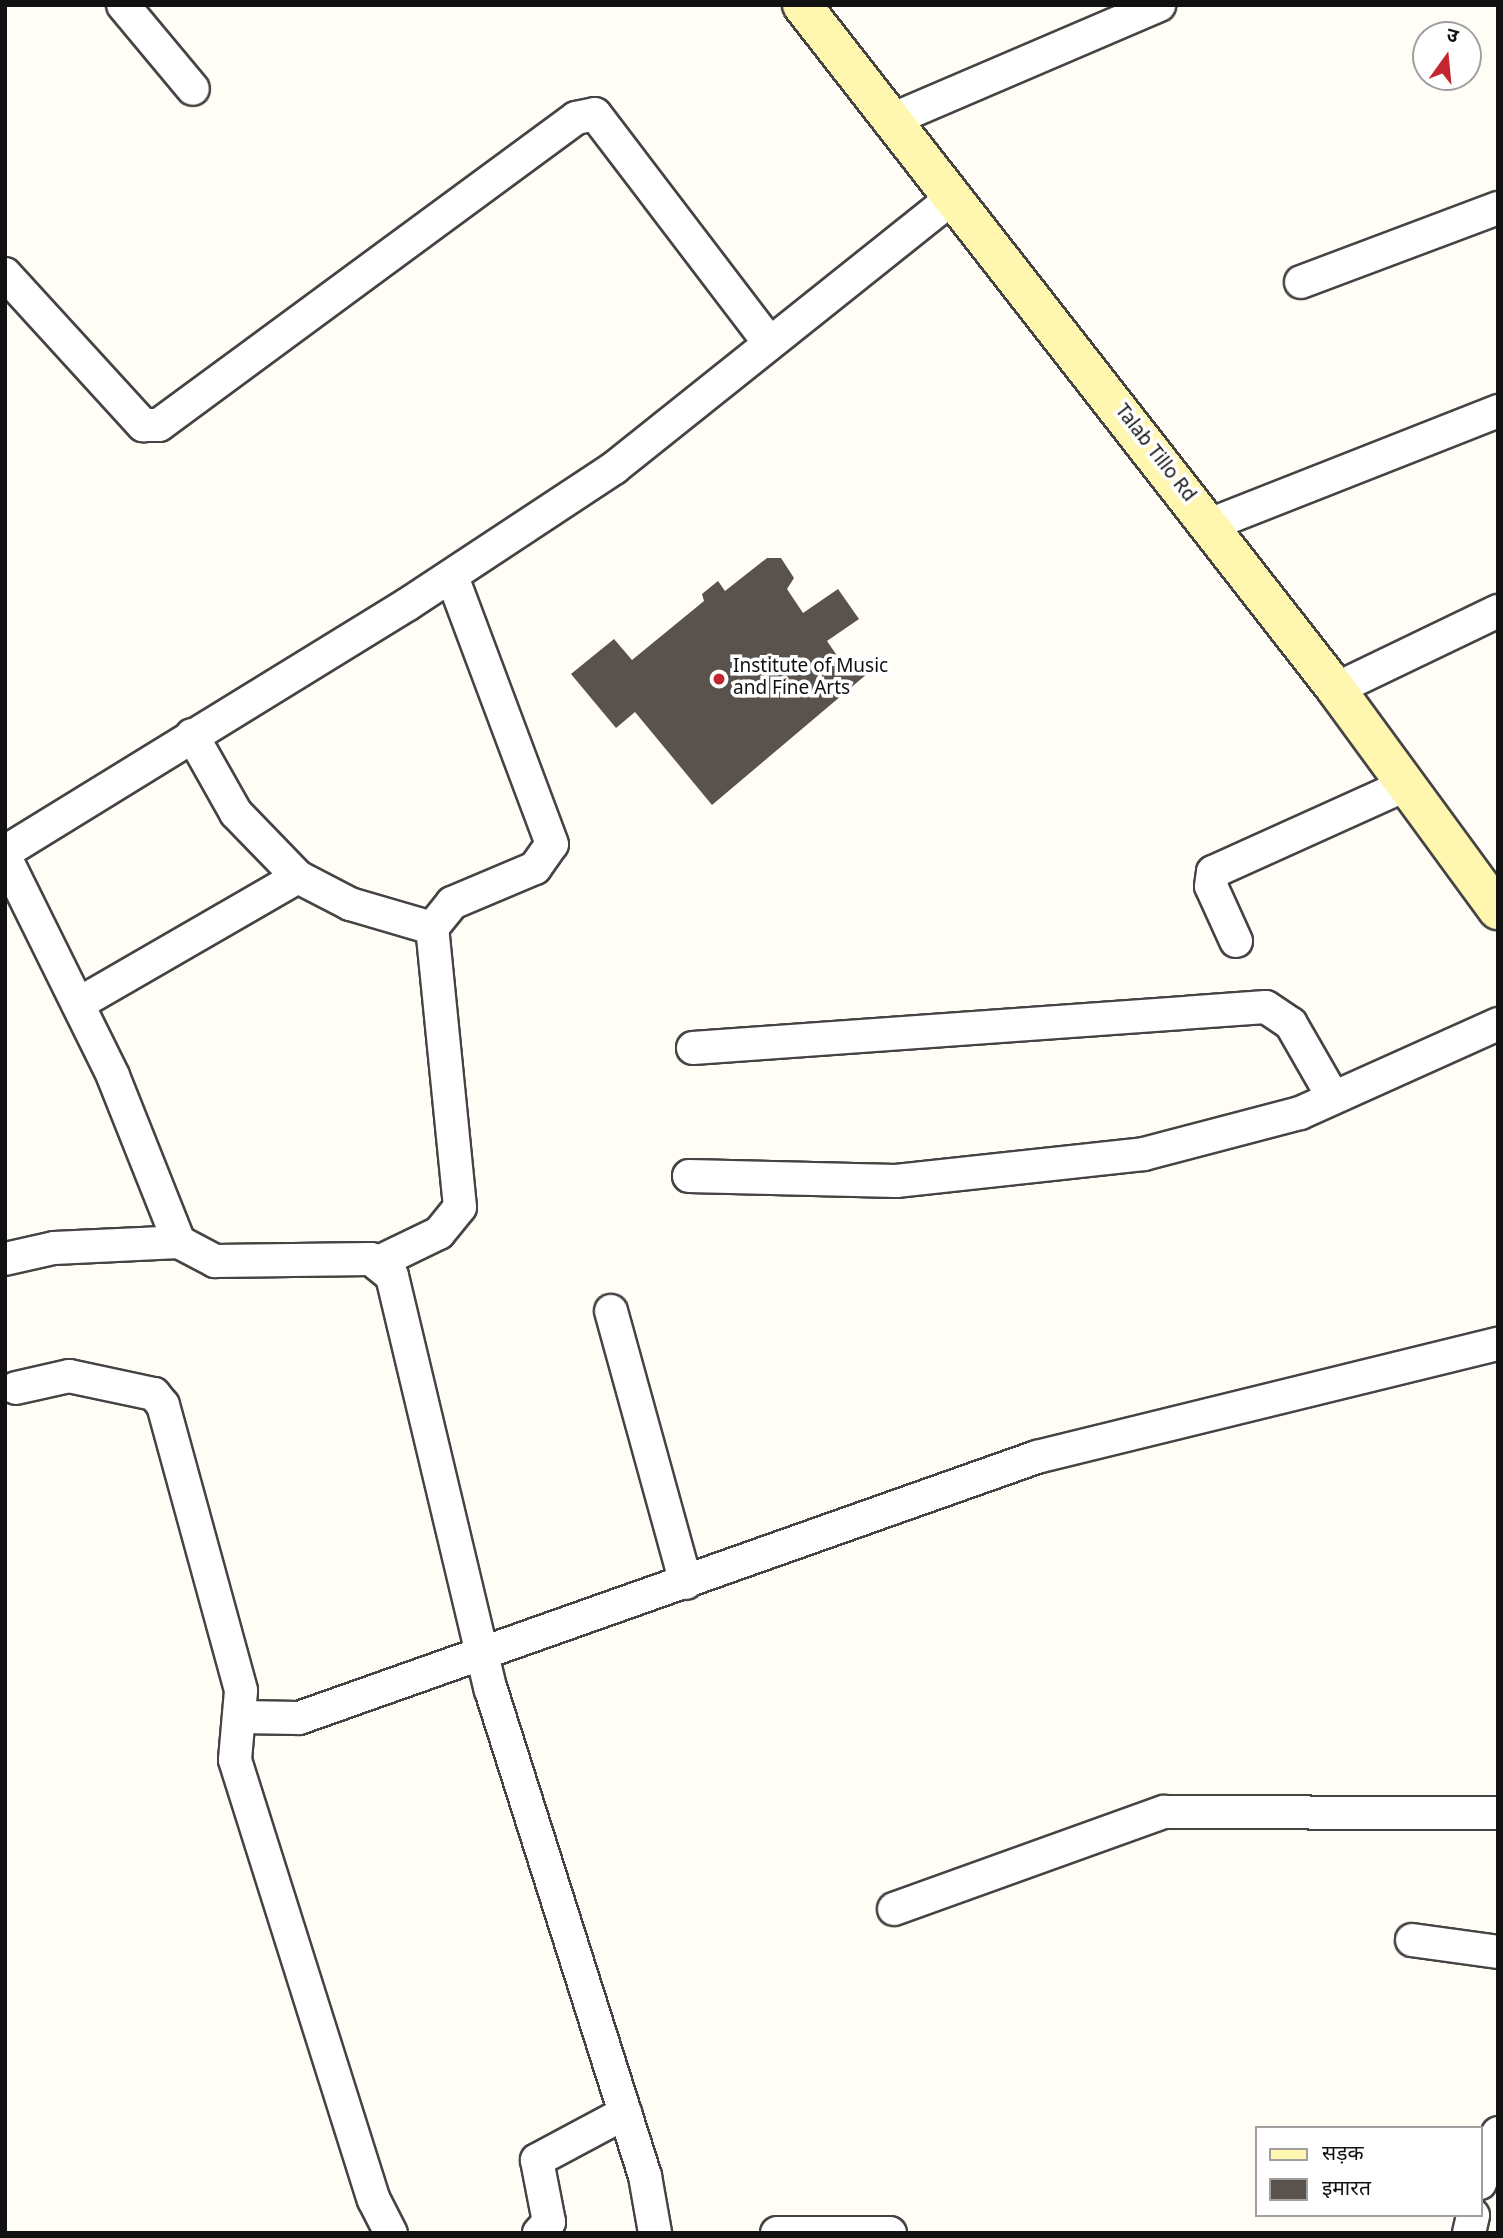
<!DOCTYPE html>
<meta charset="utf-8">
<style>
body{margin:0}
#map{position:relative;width:1503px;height:2238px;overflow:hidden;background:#fffdf5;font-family:Georgia,"Noto Sans Devanagari",serif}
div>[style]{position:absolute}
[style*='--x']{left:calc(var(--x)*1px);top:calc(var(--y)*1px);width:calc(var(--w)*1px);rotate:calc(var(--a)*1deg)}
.building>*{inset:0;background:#5a524d}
.roads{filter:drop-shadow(2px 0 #444) drop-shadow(-2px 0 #444) drop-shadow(0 2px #444) drop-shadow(0 -2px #444)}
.street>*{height:32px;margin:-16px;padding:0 16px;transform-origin:16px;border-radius:16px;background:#fff}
.secondary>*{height:38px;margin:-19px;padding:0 19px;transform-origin:19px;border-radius:19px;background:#fff6b0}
.dots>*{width:19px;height:19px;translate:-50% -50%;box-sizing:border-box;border:4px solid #fff;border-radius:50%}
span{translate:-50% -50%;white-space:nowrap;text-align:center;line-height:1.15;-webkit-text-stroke:7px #fff;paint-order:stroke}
.street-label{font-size:19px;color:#111}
.poi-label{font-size:19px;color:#111}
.left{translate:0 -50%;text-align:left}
.frame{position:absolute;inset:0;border:7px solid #111;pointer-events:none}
.legend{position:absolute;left:1255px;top:2126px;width:228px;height:91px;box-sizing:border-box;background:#fff;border:2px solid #a0a0a0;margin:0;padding:9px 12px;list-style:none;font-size:21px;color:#111}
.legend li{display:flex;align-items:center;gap:14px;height:35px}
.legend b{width:35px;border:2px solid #a0a0a0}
.north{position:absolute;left:1412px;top:21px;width:70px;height:70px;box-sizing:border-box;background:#fff;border:2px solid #a0a0a0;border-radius:50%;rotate:15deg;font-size:19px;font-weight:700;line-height:28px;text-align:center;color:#111}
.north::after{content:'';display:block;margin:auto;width:24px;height:32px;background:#c4262e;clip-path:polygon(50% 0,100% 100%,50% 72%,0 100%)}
</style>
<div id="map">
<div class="building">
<i style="clip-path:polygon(767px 558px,781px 558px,794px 578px,787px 589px,803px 613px,838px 589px,859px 619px,827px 641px,840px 660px,856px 660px,867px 674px,712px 805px,635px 712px,616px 728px,571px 674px,614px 639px,632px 660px,704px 601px,702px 594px,718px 581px,725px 591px)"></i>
</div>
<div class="roads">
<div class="street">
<i style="--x:123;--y:5;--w:109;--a:50.2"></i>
<i style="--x:889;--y:121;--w:294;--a:-23.2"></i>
<i style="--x:5;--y:274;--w:205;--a:47.6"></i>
<i style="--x:143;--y:425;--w:16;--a:0"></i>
<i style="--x:159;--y:425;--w:518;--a:-36.36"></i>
<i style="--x:576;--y:118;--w:19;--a:-12"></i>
<i style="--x:595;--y:114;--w:287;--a:52.7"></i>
<i style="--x:1301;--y:282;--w:210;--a:-20.6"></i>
<i style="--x:1209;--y:525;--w:311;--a:-21.5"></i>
<i style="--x:1336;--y:689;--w:180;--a:-25.7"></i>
<i style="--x:192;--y:735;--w:90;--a:60.6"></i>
<i style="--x:236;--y:813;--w:89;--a:45.9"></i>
<i style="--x:298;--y:877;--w:59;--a:27.4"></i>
<i style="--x:350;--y:904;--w:85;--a:16.3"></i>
<i style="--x:5;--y:852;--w:473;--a:-31.6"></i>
<i style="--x:408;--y:604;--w:247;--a:-33.4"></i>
<i style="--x:614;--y:468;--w:428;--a:-38.6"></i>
<i style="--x:5;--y:857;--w:244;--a:63.7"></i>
<i style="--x:113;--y:1076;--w:179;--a:68.3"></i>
<i style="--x:179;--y:1242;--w:41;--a:27.8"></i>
<i style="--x:215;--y:1261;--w:156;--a:-0.7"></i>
<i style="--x:371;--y:1259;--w:27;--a:39"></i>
<i style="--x:392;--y:1276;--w:426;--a:76.6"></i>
<i style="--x:491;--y:1690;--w:510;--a:72.42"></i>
<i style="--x:645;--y:2176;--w:58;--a:80"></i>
<i style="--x:1236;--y:941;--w:60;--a:-114.4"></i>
<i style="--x:1211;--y:886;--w:14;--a:-82"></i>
<i style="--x:1213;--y:872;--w:212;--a:-24.3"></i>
<i style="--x:78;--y:1004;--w:254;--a:-30"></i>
<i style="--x:693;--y:1048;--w:574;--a:-4.09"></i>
<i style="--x:1266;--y:1007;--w:30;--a:34"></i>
<i style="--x:1291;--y:1024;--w:84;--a:60.1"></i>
<i style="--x:689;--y:1176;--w:207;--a:1.4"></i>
<i style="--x:896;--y:1181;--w:249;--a:-6.2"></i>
<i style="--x:1144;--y:1154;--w:161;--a:-14.7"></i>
<i style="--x:1300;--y:1113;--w:217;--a:-24.2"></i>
<i style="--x:5;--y:1259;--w:50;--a:-12.7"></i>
<i style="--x:54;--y:1248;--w:125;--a:-2.7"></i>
<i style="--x:381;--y:1261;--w:64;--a:-25.8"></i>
<i style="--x:439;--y:1233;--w:33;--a:-51"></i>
<i style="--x:460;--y:1207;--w:280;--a:-95.7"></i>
<i style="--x:432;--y:928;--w:32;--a:-51"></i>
<i style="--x:452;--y:903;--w:90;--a:-22.9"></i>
<i style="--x:535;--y:868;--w:29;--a:-55"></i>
<i style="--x:552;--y:844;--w:286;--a:-110.5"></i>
<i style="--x:611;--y:1311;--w:282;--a:74.6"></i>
<i style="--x:16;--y:1388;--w:54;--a:-12.8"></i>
<i style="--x:69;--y:1376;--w:87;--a:12"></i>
<i style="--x:154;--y:1394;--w:14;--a:51"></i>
<i style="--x:163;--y:1405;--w:296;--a:74.7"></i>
<i style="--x:241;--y:1691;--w:69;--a:95"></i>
<i style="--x:235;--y:1760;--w:461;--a:72.5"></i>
<i style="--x:374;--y:2200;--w:37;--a:63"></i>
<i style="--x:240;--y:1717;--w:59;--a:1"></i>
<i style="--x:299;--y:1718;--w:783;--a:-19.48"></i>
<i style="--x:1037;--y:1457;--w:475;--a:-13.8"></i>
<i style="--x:894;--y:1909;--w:287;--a:-19.8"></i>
<i style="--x:1164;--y:1812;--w:334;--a:0.2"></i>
<i style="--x:1412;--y:1940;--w:87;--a:7.9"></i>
<i style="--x:1480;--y:2183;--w:53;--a:-70.2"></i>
<i style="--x:539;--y:2233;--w:15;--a:-48"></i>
<i style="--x:549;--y:2222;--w:63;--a:-101"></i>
<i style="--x:537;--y:2160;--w:100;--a:-28.1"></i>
<i style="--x:777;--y:2233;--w:113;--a:0"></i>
<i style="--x:1469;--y:2233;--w:18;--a:-77"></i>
</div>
<div class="secondary">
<i style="--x:802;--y:5;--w:868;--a:52.02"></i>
<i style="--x:1336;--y:689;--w:274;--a:53.8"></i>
</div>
</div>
<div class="dots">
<i style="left:719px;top:679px;background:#c4262e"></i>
</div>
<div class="street-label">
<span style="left:1154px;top:454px;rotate:52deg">Talab Tillo Rd</span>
</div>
<div class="poi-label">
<span class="left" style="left:733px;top:679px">Institute of Music<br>and Fine Arts</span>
</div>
<div class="frame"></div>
<ul class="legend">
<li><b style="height:9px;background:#fff6b0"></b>सड़क</li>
<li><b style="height:19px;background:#5a524d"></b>इमारत</li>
</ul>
<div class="north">उ</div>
</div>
